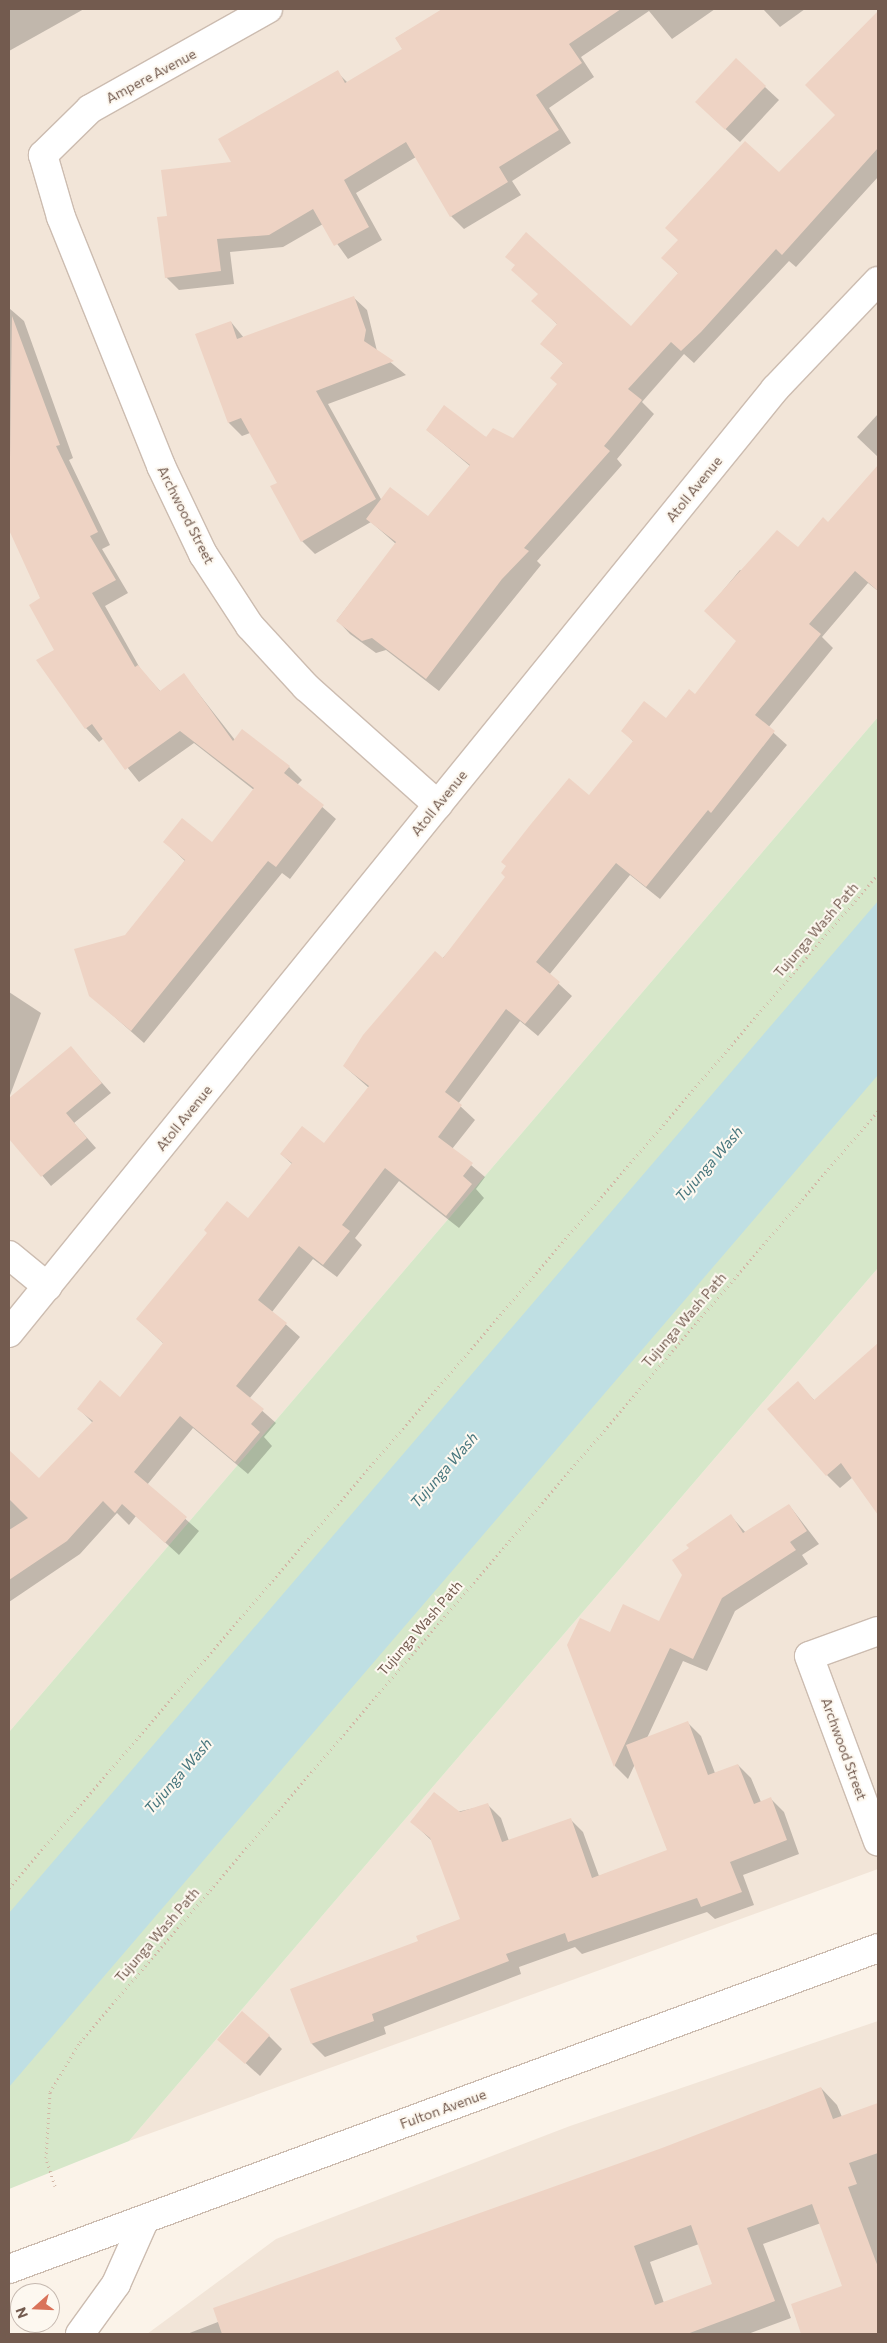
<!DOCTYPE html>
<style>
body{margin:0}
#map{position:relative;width:887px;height:2343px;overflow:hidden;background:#fbf3e9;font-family:Commissioner,sans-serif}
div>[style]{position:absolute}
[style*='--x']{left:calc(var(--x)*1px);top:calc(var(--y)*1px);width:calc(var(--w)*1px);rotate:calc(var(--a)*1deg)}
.residential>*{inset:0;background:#f2e5d8}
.green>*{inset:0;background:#d6e7c9}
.water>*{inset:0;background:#bfdfe3}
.shadow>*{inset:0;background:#0003}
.building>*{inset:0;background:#eed3c4;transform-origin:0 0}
.path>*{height:3px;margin-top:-1.5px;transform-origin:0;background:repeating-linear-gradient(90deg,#d3b6a6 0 1px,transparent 0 5px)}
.roads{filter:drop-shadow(1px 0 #ccbcb0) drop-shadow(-1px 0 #ccbcb0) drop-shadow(0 1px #ccbcb0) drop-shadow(0 -1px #ccbcb0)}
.minor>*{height:28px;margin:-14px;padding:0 14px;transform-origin:14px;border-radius:14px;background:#fff}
span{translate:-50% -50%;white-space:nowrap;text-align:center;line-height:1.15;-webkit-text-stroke:4px #fdf8f0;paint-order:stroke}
.street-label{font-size:14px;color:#735b4f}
.water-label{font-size:15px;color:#47767d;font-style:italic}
.frame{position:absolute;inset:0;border:10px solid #735b4f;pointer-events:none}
.north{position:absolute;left:10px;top:2283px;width:50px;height:50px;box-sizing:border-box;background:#fdf8f0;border:1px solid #c6b9b0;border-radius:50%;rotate:250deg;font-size:14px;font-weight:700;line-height:20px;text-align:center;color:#735b4f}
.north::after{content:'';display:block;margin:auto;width:18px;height:22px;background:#d9735a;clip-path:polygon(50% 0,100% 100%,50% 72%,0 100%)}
</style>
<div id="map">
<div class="residential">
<i style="clip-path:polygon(9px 9px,878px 9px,878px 717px,9px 1732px)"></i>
<i style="clip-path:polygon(878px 1268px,878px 1869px,129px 2141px)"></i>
<i style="clip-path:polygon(878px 2021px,878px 2334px,147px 2334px,276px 2239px,570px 2126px)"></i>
</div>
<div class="green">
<i style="clip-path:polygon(878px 717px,878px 1268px,129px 2141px,9px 2189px,9px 1732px)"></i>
</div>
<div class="water">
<i style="clip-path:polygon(878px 901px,878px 1075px,9px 2087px,9px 1913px)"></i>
</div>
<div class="shadow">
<i style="clip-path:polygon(9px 9px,84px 9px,9px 51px)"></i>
<i style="clip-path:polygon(444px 9px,715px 9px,672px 39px,649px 11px,581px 57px,594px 77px,549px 108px,571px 143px,512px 181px,521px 195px,464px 229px,451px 216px,416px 157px,356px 193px,382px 240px,348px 259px,323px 224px,283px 247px,230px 252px,234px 284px,179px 290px,166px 277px,168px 217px,337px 72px,348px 83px,403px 50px,396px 38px)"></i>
<i style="clip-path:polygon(763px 9px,805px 9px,780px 27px)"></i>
<i style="clip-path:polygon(873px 18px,878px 24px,878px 177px,796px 267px,789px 261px,694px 363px,684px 354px,642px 402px,654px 414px,617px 459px,622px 465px,537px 561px,541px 565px,439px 691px,386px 650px,376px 653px,350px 634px,337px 620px,396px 544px,371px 522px,315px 554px,302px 541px,279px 483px,250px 433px,242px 436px,229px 423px,197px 335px,231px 322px,244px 338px,353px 297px,367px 310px,377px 351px,406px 375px,328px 404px,382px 501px,428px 518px,470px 466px,427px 430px,513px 440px,558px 384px,564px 364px,542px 344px,558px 325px,533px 301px,631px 328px,679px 274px,663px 258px,779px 174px,836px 115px)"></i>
<i style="clip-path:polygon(736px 60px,779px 100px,740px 142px,711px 116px)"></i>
<i style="clip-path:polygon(9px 308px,24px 321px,73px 458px,69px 460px,110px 545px,102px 549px,128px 593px,105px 606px,141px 670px,161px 692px,184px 675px,235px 740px,289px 767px,302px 780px,297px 785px,336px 819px,290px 879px,282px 873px,144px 1043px,90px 995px,126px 936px,185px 861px,165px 842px,212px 844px,254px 790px,194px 743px,139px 782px,104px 738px,99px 742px,86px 728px,38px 660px,56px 650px,41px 599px,9px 527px)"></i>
<i style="clip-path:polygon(878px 414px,878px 457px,857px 437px)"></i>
<i style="clip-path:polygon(878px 467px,878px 591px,868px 583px,822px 637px,833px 648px,768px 728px,787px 745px,660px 899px,630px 875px,549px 975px,572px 996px,538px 1036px,520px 1021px,458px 1104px,475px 1120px,452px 1149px,485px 1177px,476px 1189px,484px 1198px,459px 1228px,399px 1181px,355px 1238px,362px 1245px,337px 1277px,313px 1259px,272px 1312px,300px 1337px,249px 1399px,276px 1423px,264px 1437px,272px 1446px,248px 1474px,193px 1428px,147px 1485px,199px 1531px,179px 1555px,136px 1516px,129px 1525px,117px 1513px,80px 1554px,9px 1602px,9px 1470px,18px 1460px,39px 1480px,93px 1423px,79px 1409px,120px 1398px,164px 1344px,137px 1319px,248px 1220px,292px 1164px,281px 1154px,324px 1145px,369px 1088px,344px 1066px,590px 797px,634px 742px,623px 731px,666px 720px,696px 696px,738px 641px,706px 611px,740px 570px,744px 572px,798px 549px,828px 524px)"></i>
<i style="clip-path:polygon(9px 992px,41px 1013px,9px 1098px)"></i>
<i style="clip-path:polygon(71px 1048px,111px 1093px,74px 1123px,96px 1148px,51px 1186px,9px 1136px,9px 1099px)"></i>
<i style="clip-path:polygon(878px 1345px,878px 1512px,853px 1477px,840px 1488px,827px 1475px,798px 1383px,815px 1401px)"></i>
<i style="clip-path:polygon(789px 1505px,819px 1544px,802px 1555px,808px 1564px,735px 1611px,707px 1671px,683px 1661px,647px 1738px,688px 1723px,701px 1736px,715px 1773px,738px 1765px,751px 1778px,761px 1802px,771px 1799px,784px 1812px,799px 1854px,743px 1875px,754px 1905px,715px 1919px,707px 1912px,582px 1954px,575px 1947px,519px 1967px,521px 1974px,384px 2027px,386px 2034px,325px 2057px,312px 2044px,292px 1989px,420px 1942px,462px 1920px,432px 1841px,412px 1822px,488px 1805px,501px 1818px,509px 1841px,570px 1819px,583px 1832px,599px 1876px,668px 1851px,635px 1764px,628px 1779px,615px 1766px,568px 1645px,660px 1623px,731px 1516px,746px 1533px)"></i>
<i style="clip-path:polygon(269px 2036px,282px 2049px,260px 2076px,219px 2039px)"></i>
<i style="clip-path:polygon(evenodd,821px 2088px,837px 2105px,842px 2117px,878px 2104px,878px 2334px,803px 2334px,793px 2305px,844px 2287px,821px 2223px,763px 2244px,791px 2318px,748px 2334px,187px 2334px,821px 2088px,699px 2244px,714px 2284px,664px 2303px,650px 2262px,699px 2244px)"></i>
</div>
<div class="building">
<i style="clip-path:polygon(442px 9px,621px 9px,569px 44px,582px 63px,536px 95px,559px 130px,499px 167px,508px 182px,450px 217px,406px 142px,344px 180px,369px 227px,334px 246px,313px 209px,269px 235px,217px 239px,221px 271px,165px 278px,157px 217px,167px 216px,161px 170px,231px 162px,218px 139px,338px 70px,345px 83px,402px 49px,395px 38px)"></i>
<i style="clip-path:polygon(878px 11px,878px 148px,782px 255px,776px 249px,701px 332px,681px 351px,671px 342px,628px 389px,642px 400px,604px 446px,610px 451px,524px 548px,529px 551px,502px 579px,426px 679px,372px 638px,362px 641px,336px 621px,396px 542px,366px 519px,390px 487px,428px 516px,470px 465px,426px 430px,444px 405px,486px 437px,493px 428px,513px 438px,557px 384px,550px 378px,563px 363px,540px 344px,557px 324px,531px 301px,538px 294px,511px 270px,515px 265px,505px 257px,526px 232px,631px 326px,678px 273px,661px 258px,678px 240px,665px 228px,745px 141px,779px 172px,835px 115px,805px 85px)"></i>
<i style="left:736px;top:58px;width:41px;height:60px;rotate:43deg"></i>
<i style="clip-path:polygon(354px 296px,366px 330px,364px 341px,394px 361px,316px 391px,376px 499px,301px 542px,270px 486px,277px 483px,241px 418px,228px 423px,195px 334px,231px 321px,237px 339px)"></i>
<i style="clip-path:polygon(12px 316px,60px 445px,56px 446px,98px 532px,90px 536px,116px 580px,92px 593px,135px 667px,138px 665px,160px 691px,184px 673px,233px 741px,242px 729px,290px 766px,284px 773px,324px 805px,276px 867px,268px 861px,131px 1031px,89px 996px,74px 949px,125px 935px,185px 860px,163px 842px,182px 818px,212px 842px,254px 788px,180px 731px,125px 770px,92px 724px,85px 729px,36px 660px,54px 650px,29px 605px,40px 598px,9px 530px)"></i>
<i style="clip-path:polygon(878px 465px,878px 591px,855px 571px,809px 624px,821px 634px,755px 715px,775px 731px,711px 813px,708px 810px,646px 887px,616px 863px,536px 962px,560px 982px,525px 1024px,506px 1009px,445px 1092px,462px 1105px,438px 1137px,473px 1163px,463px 1176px,472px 1184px,446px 1216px,385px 1168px,342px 1225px,350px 1231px,323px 1265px,299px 1246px,258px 1300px,287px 1323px,236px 1386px,264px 1409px,251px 1424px,260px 1432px,235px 1462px,180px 1416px,134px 1472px,187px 1517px,165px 1543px,122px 1504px,115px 1513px,103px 1501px,67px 1541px,9px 1580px,9px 1530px,28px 1518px,9px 1499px,9px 1450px,39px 1478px,93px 1421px,77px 1409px,100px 1380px,120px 1397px,163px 1343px,136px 1319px,207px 1233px,204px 1230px,227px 1201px,248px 1218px,292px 1163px,280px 1154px,302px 1126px,324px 1143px,369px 1086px,343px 1066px,363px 1035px,435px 951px,443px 958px,505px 877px,501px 873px,506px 866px,501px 862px,531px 824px,569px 778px,589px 795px,633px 741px,621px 731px,644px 701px,666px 718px,689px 689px,695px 694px,736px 641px,704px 611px,777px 530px,798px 547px,823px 517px,828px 522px)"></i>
<i style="clip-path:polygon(71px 1046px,102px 1083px,66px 1113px,87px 1138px,41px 1177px,9px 1139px,9px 1098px)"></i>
<i style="clip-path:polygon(878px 1343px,878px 1515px,841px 1463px,826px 1476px,767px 1409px,798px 1381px,814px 1400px)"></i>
<i style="clip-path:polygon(789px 1504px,807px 1531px,790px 1542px,796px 1550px,722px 1598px,693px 1659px,670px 1648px,614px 1767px,567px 1645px,580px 1618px,610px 1632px,623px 1604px,659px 1621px,682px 1575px,672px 1560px,689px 1548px,686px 1545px,731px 1514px,743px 1533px)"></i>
<i style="clip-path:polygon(688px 1721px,708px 1775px,738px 1764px,754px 1804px,771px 1797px,787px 1840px,730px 1862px,742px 1892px,701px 1907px,697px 1898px,568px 1942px,565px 1933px,506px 1954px,509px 1961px,372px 2014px,374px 2021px,311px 2044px,290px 1989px,418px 1941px,416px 1936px,460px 1919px,430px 1838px,410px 1822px,434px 1792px,460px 1812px,488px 1803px,502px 1842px,571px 1818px,592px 1878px,667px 1850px,626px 1745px)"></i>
<i style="left:242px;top:2011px;width:37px;height:38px;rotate:41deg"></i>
<i style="clip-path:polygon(evenodd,821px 2087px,833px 2119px,878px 2103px,878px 2153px,849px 2163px,857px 2184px,848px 2187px,878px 2267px,878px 2334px,801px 2334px,791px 2304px,842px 2286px,812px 2204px,747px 2228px,775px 2301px,687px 2334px,222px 2334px,213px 2308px,662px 2148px,821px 2087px,691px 2225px,712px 2284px,655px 2305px,634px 2246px,691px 2225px)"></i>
</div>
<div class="path">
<i style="--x:9;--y:1888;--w:1335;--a:-49.4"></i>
<i style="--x:55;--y:2186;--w:29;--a:-108"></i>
<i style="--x:46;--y:2158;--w:66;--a:-86.5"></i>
<i style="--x:50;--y:2092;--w:58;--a:-59"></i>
<i style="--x:80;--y:2042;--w:1226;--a:-49.4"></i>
</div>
<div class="roads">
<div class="minor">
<i style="--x:268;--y:9;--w:204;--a:150.7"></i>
<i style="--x:90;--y:109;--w:66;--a:135.6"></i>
<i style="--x:43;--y:155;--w:65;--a:73.8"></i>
<i style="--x:61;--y:217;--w:268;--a:68.1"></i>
<i style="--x:161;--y:466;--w:98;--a:64.5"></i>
<i style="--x:203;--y:554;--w:86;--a:56.9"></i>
<i style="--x:250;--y:626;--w:83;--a:47.4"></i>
<i style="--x:306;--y:687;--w:177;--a:41.8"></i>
<i style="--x:9;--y:1255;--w:50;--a:39.4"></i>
<i style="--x:9;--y:1333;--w:1216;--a:-50.94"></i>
<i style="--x:775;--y:389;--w:149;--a:-46.4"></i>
<i style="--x:878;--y:1631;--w:73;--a:160.1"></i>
<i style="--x:809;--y:1656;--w:198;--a:69.6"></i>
<i style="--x:9;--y:2269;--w:926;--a:-20.27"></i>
<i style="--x:80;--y:2334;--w:62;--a:-54.2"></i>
<i style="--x:116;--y:2284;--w:71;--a:-66"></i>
</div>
</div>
<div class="street-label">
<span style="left:151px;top:76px;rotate:-28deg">Ampere Avenue</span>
<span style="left:694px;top:489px;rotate:-51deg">Atoll Avenue</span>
<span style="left:186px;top:515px;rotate:63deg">Archwood Street</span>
<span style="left:439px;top:803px;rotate:-51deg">Atoll Avenue</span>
<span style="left:816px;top:930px;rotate:-49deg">Tujunga Wash Path</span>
<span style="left:184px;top:1118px;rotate:-51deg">Atoll Avenue</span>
<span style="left:684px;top:1320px;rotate:-49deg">Tujunga Wash Path</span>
<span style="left:420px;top:1628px;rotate:-49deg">Tujunga Wash Path</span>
<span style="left:844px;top:1749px;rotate:70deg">Archwood Street</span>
<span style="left:157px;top:1935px;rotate:-49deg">Tujunga Wash Path</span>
<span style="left:443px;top:2109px;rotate:-20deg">Fulton Avenue</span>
</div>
<div class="water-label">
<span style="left:709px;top:1164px;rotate:-49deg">Tujunga Wash</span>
<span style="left:444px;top:1470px;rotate:-49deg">Tujunga Wash</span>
<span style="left:178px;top:1776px;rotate:-49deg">Tujunga Wash</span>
</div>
<div class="frame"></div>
<div class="north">N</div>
</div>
